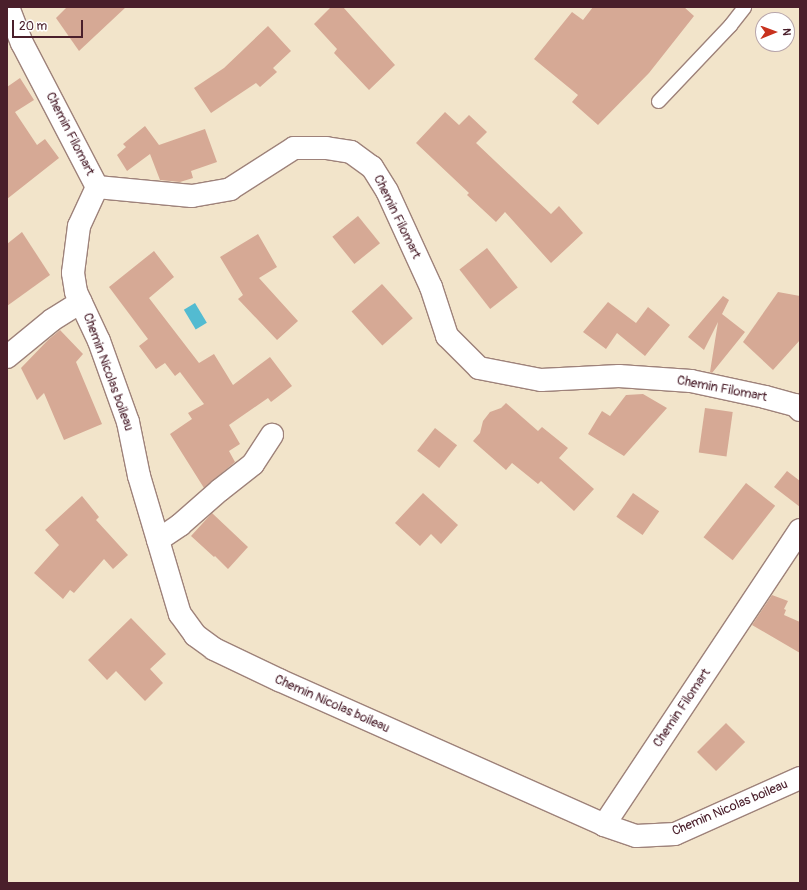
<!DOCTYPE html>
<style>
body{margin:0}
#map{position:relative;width:807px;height:890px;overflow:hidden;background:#f2e4ca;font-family:Pangolin,sans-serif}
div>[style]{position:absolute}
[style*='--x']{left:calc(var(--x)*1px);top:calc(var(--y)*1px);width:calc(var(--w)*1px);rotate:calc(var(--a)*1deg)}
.water>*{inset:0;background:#53bbd1;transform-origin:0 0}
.building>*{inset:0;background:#d6a995;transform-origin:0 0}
.roads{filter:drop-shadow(1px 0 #9e827a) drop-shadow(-1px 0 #9e827a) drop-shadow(0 1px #9e827a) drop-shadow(0 -1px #9e827a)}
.lane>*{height:13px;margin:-6.5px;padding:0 6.5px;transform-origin:6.5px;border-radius:6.5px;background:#fff}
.street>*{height:22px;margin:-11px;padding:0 11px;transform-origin:11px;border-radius:11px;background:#fff}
span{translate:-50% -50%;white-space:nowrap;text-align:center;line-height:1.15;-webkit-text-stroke:4px #fff;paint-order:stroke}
.street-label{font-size:13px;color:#4a1f2b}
.frame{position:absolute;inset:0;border:8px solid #4a1f2b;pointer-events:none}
.north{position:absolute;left:755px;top:12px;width:40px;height:40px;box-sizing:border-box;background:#fff;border:1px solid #b7a5aa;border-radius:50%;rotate:89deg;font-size:11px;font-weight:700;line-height:16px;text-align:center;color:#4a1f2b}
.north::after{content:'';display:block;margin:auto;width:14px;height:18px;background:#c8321e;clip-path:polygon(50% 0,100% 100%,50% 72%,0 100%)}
.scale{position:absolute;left:12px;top:20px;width:71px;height:18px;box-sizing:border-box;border:2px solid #4a1f2b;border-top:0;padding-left:5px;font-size:12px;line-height:14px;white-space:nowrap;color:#4a1f2b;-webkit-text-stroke:3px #fff;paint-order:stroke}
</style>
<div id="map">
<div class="water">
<i style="left:195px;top:303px;width:23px;height:13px;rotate:59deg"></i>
</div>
<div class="building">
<i style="clip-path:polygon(67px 7px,126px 7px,79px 51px,56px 18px)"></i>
<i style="clip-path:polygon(331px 7px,343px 7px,395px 65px,369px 90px,334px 53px,337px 49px,314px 24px)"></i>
<i style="clip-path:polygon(593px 7px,684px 7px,694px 16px,649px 73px,598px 125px,572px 102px,578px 95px,534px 59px,572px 12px,583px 20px)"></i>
<i style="clip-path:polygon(268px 26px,291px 51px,273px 68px,277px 72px,260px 87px,256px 83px,211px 113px,194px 88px,224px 68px)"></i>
<i style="clip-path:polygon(20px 78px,34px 100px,15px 112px,37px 145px,45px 139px,59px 158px,7px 199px,7px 87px)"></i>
<i style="clip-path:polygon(445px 112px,459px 125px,469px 115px,487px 132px,476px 143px,551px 214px,559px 206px,583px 233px,551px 263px,505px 212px,496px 222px,467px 195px,469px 193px,416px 143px)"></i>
<i style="clip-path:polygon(145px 126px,159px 145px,205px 129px,217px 162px,191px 171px,193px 178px,180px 182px,160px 180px,150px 154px,127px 171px,117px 155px,126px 147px,123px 144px)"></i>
<i style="left:358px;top:216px;width:35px;height:33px;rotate:51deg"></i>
<i style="clip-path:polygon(22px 232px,50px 275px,7px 306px,7px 244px)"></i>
<i style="clip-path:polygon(258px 234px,277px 267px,259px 278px,298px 321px,277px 340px,238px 299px,243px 295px,220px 257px)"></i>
<i style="left:487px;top:248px;width:50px;height:35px;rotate:52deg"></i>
<i style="clip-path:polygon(154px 251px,174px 277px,149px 298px,199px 363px,214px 354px,233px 385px,270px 357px,292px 386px,271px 402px,268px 398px,229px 425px,240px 444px,229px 451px,235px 462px,204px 488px,170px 434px,192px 419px,188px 413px,204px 404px,180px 372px,175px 376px,165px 363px,156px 369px,139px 346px,148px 339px,109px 287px)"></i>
<i style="left:382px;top:284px;width:46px;height:41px;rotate:48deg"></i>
<i style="clip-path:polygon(778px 292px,800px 296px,800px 340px,773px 370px,743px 342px)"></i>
<i style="clip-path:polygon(723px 296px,729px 300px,722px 314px,745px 332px,712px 373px,710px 372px,718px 322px,704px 350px,688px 337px)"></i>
<i style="clip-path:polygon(608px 302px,636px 323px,648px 307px,670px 325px,645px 356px,617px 333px,606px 349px,583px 332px)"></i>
<i style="clip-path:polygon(60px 330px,83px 354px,76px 362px,102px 424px,64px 440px,44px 393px,37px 400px,21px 368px,48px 340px)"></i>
<i style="clip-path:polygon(643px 394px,667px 408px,624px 456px,588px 434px,602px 411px,610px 416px,626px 395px)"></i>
<i style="clip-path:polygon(506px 403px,538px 431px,542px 427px,568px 448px,559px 458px,594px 489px,574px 511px,541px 481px,538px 484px,512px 463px,506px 470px,473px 441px,480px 433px,483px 421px,490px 412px,501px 408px)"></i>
<i style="left:705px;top:408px;width:28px;height:45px;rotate:8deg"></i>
<i style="left:435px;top:428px;width:28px;height:29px;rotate:38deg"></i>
<i style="clip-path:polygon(787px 471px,800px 481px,800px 507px,774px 487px)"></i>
<i style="left:746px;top:483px;width:37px;height:69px;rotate:38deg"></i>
<i style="clip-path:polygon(423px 493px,458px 525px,441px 544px,431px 534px,420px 546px,395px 523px)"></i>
<i style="left:633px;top:493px;width:32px;height:29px;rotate:35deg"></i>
<i style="clip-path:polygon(82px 496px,99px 517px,96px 520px,128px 555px,113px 569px,104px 559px,74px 593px,70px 590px,63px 599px,34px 573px,59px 545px,45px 530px)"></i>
<i style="clip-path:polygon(212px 513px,248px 547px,228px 569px,215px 556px,214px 557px,191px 536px)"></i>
<i style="clip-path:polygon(772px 595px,788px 601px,784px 609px,786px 610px,784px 615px,800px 622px,800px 653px,752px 625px)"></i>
<i style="clip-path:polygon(131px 618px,166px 654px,150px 669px,163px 683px,145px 701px,116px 671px,107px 680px,88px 660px)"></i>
<i style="left:726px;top:723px;width:27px;height:41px;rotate:45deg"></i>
</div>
<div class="roads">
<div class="lane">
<i style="--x:658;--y:101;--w:105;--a:-46.5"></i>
<i style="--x:730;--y:25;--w:23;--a:-52"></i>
</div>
<div class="street">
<i style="--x:8;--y:7;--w:39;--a:69"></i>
<i style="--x:22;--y:43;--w:162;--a:62.5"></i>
<i style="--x:97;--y:187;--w:43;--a:114.8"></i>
<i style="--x:79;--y:226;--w:47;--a:97.3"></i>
<i style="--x:73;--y:273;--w:19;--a:81"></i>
<i style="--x:76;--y:292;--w:54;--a:64.9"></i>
<i style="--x:99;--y:341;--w:86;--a:70.3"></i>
<i style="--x:128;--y:422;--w:55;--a:78.5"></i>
<i style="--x:139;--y:476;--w:144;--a:73.5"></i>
<i style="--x:180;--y:614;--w:26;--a:54"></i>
<i style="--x:195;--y:635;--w:24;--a:36"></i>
<i style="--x:214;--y:649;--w:72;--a:25.5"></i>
<i style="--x:279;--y:680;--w:356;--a:24"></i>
<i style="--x:604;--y:825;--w:34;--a:19"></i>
<i style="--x:636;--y:836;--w:39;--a:-3"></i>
<i style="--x:675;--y:834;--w:137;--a:-24.1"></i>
<i style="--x:97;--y:187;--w:95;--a:5.4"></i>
<i style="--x:192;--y:196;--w:39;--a:-10"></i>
<i style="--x:230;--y:189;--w:76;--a:-32.6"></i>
<i style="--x:294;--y:148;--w:32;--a:0"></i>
<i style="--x:326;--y:148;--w:25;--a:9"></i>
<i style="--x:351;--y:152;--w:26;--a:36"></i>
<i style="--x:372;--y:167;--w:28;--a:58"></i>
<i style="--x:387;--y:191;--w:106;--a:65.4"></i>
<i style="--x:431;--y:287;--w:52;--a:71.9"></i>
<i style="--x:447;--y:336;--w:45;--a:45"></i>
<i style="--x:479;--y:368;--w:63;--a:11"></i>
<i style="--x:541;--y:380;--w:78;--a:-2.9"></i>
<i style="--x:619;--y:376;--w:72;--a:4"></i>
<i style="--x:691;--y:381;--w:76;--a:12.2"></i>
<i style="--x:765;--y:397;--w:31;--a:15"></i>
<i style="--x:795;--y:405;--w:7;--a:45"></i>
<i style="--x:7;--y:357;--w:58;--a:-39.4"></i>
<i style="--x:52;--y:320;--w:34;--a:-32"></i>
<i style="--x:158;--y:540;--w:27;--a:-34"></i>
<i style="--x:180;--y:525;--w:53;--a:-41.2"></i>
<i style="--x:220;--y:490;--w:42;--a:-38.2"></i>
<i style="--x:253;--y:464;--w:35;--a:-57"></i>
<i style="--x:604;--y:825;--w:354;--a:-56.4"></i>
</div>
</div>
<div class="street-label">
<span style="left:70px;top:134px;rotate:63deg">Chemin Filomart</span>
<span style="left:397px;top:217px;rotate:64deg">Chemin Filomart</span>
<span style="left:108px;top:372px;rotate:70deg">Chemin Nicolas boileau</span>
<span style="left:722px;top:389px;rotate:11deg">Chemin Filomart</span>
<span style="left:332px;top:704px;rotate:24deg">Chemin Nicolas boileau</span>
<span style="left:682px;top:708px;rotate:-56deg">Chemin Filomart</span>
<span style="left:730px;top:808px;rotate:-23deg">Chemin Nicolas boileau</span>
</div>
<div class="frame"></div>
<div class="north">N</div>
<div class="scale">20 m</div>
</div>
